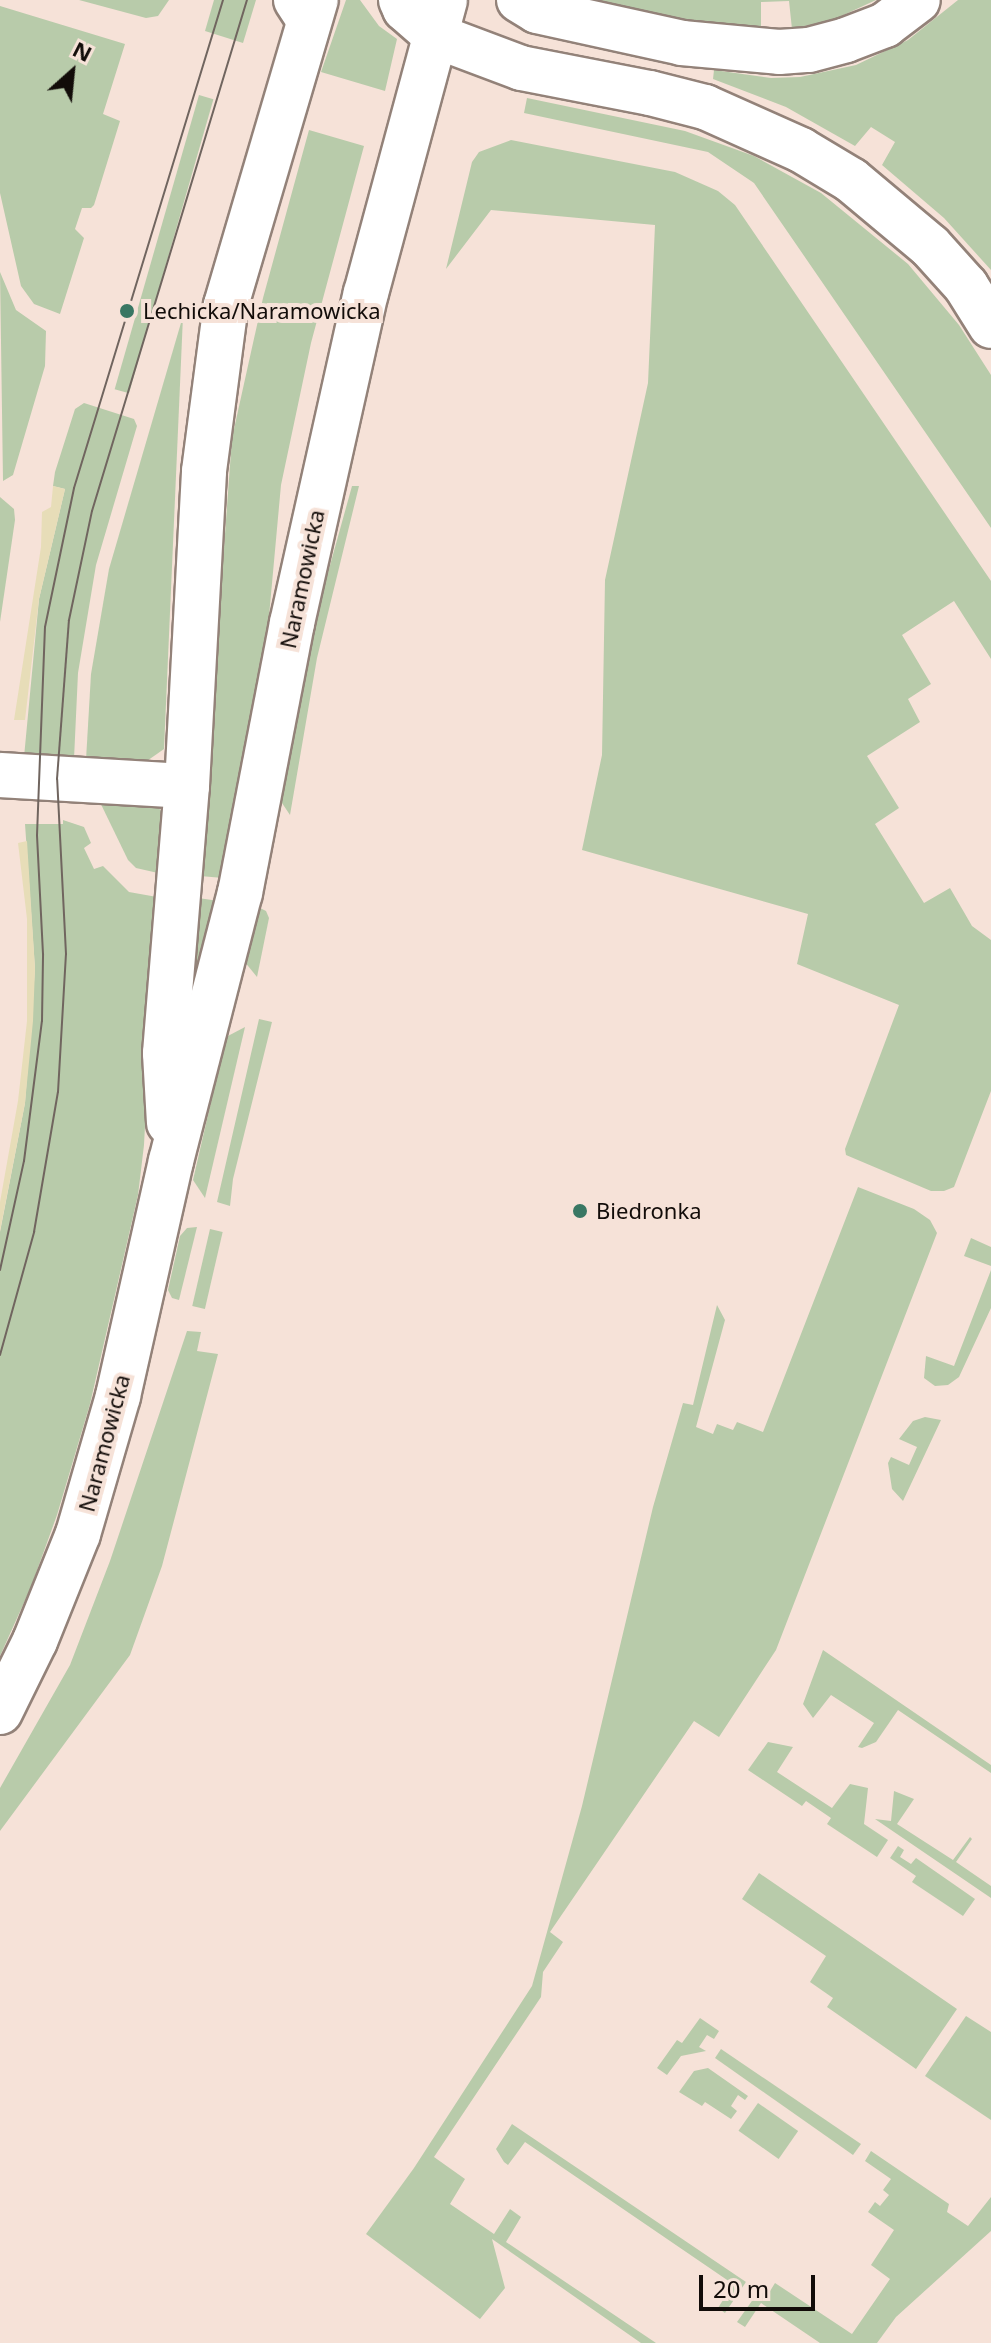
<!DOCTYPE html>
<style>
body{margin:0}
#map{position:relative;width:991px;height:2343px;overflow:hidden;background:#f6e2d8;font-family:"Noto Sans",sans-serif}
div>[style]{position:absolute}
[style*='--x']{left:calc(var(--x)*1px);top:calc(var(--y)*1px);width:calc(var(--w)*1px);rotate:calc(var(--a)*1deg)}
.green>*{inset:0;background:#b8cbaa;transform-origin:0 0}
.sand>*{inset:0;background:#e7ddb8}
.roads{filter:drop-shadow(2px 0 #938279) drop-shadow(-2px 0 #938279) drop-shadow(0 2px #938279) drop-shadow(0 -2px #938279)}
.minor>*{height:44px;margin:-22px;padding:0 22px;transform-origin:22px;border-radius:22px;background:#fff}
.major>*{height:44px;margin:-22px;padding:0 22px;transform-origin:22px;border-radius:22px;background:#fff}
.tram>*{height:2px;margin:-1px;padding:0 1px;transform-origin:1px;border-radius:1px;background:#70655f}
.dots>*{width:22px;height:22px;translate:-50% -50%;box-sizing:border-box;border:4px solid #f6e2d8;border-radius:50%}
span{translate:-50% -50%;white-space:nowrap;text-align:center;line-height:1.15;-webkit-text-stroke:8px #f6e2d8;paint-order:stroke}
.poi-label{font-size:22px;color:#120c09}
.left{translate:0 -50%;text-align:left}
.street-label{font-size:22px;color:#120c09}
.north{position:absolute;left:32px;top:32px;width:80px;height:80px;-webkit-text-stroke:6px #f6e2d8;paint-order:stroke;rotate:27deg;font-size:22px;font-weight:700;line-height:32px;text-align:center;color:#120c09}
.north::after{content:'';display:block;margin:auto;width:28px;height:36px;background:#120c09;clip-path:polygon(50% 0,100% 100%,50% 72%,0 100%)}
.scale{position:absolute;left:699px;top:2275px;width:116px;height:36px;box-sizing:border-box;border:4px solid #120c09;border-top:0;padding-left:10px;font-size:24px;line-height:28px;white-space:nowrap;color:#120c09;-webkit-text-stroke:6px #f6e2d8;paint-order:stroke}
</style>
<div id="map">
<div class="green">
<i style="clip-path:polygon(79px 0,169px 0,158px 16px,146px 18px)"></i>
<i style="clip-path:polygon(214px 0,256px 0,243px 43px,205px 31px)"></i>
<i style="clip-path:polygon(346px 0,360px 0,379px 26px,397px 39px,385px 91px,321px 72px)"></i>
<i style="clip-path:polygon(584px 0,876px 0,835px 19px,792px 29px,789px 1px,761px 2px,761px 30px,735px 29px)"></i>
<i style="clip-path:polygon(958px 0,991px 0,991px 270px,944px 218px,882px 165px,895px 142px,871px 127px,855px 146px,786px 107px,713px 79px,714px 70px,771px 78px,800px 77px,856px 65px,908px 40px)"></i>
<i style="clip-path:polygon(0 6px,125px 44px,103px 114px,120px 121px,94px 205px,91px 208px,82px 208px,75px 229px,84px 238px,60px 314px,34px 304px,21px 286px,0 193px)"></i>
<i style="left:199px;top:95px;width:15px;height:306px;rotate:16deg"></i>
<i style="clip-path:polygon(527px 98px,685px 131px,754px 156px,821px 193px,908px 264px,959px 325px,991px 375px,991px 528px,754px 183px,708px 152px,524px 113px)"></i>
<i style="clip-path:polygon(309px 130px,364px 146px,311px 343px,281px 485px,267px 638px,223px 878px,200px 876px,232px 438px,263px 298px)"></i>
<i style="clip-path:polygon(511px 140px,675px 172px,718px 191px,735px 205px,991px 581px,991px 659px,954px 601px,902px 635px,931px 684px,908px 699px,920px 722px,867px 756px,899px 808px,875px 824px,924px 903px,950px 888px,972px 926px,991px 940px,991px 1091px,954px 1187px,944px 1191px,931px 1191px,846px 1155px,845px 1149px,899px 1005px,797px 964px,808px 914px,582px 850px,602px 755px,605px 580px,648px 383px,655px 225px,491px 210px,446px 269px,472px 162px,479px 152px)"></i>
<i style="clip-path:polygon(0 272px,16px 310px,46px 331px,45px 366px,13px 475px,3px 481px)"></i>
<i style="clip-path:polygon(183px 316px,164px 749px,144px 763px,86px 760px,91px 674px,109px 569px)"></i>
<i style="clip-path:polygon(84px 403px,134px 419px,137px 426px,96px 565px,78px 673px,74px 759px,24px 757px,39px 599px,65px 489px,53px 486px,55px 472px,75px 409px)"></i>
<i style="clip-path:polygon(352px 486px,359px 486px,317px 658px,290px 815px,280px 800px,306px 652px)"></i>
<i style="clip-path:polygon(0 497px,14px 509px,15px 520px,0 622px)"></i>
<i style="clip-path:polygon(96px 794px,156px 804px,161px 811px,158px 873px,136px 868px,128px 860px)"></i>
<i style="clip-path:polygon(63px 820px,84px 827px,91px 843px,84px 848px,94px 869px,103px 866px,129px 892px,157px 897px,144px 1145px,138px 1195px,90px 1404px,57px 1515px,31px 1587px,0 1656px,0 1232px,25px 1103px,35px 969px,25px 824px,63px 824px)"></i>
<i style="clip-path:polygon(198px 898px,219px 901px,186px 1046px)"></i>
<i style="clip-path:polygon(256px 906px,266px 911px,269px 918px,257px 977px,244px 961px)"></i>
<i style="clip-path:polygon(259px 1019px,272px 1022px,233px 1179px,230px 1206px,217px 1202px)"></i>
<i style="clip-path:polygon(245px 1027px,205px 1198px,193px 1180px,226px 1037px)"></i>
<i style="clip-path:polygon(858px 1187px,914px 1209px,930px 1220px,937px 1233px,776px 1650px,719px 1737px,694px 1721px,550px 1932px,563px 1942px,543px 1972px,541px 1997px,434px 2157px,465px 2179px,450px 2204px,494px 2234px,510px 2209px,521px 2217px,506px 2242px,656px 2343px,641px 2343px,492px 2239px,505px 2288px,480px 2319px,366px 2234px,414px 2168px,532px 1986px,582px 1806px,653px 1507px,683px 1403px,693px 1405px,717px 1305px,725px 1320px,696px 1427px,713px 1434px,717px 1424px,733px 1430px,737px 1422px,763px 1432px)"></i>
<i style="clip-path:polygon(197px 1227px,179px 1300px,172px 1298px,168px 1290px,180px 1236px,187px 1228px)"></i>
<i style="left:210px;top:1229px;width:13px;height:79px;rotate:13deg"></i>
<i style="clip-path:polygon(971px 1238px,991px 1247px,991px 1266px,964px 1256px)"></i>
<i style="clip-path:polygon(991px 1270px,991px 1308px,959px 1377px,948px 1385px,935px 1386px,924px 1378px,926px 1356px,954px 1366px)"></i>
<i style="clip-path:polygon(187px 1331px,201px 1332px,197px 1351px,218px 1354px,162px 1566px,130px 1655px,0 1831px,0 1788px,70px 1665px,110px 1561px)"></i>
<i style="clip-path:polygon(925px 1417px,941px 1420px,903px 1501px,892px 1489px,888px 1463px,891px 1457px,909px 1465px,917px 1447px,899px 1439px,913px 1421px)"></i>
<i style="clip-path:polygon(823px 1650px,991px 1765px,991px 1773px,898px 1710px,876px 1742px,862px 1748px,858px 1747px,874px 1723px,831px 1695px,813px 1718px,803px 1704px)"></i>
<i style="clip-path:polygon(768px 1742px,793px 1747px,777px 1772px,832px 1808px,850px 1784px,868px 1788px,864px 1824px,888px 1840px,877px 1857px,827px 1824px,831px 1818px,806px 1801px,802px 1806px,748px 1770px)"></i>
<i style="clip-path:polygon(894px 1791px,914px 1799px,897px 1824px,953px 1860px,970px 1837px,972px 1839px,956px 1862px,991px 1886px,991px 1898px,875px 1819px,891px 1821px)"></i>
<i style="clip-path:polygon(898px 1846px,904px 1850px,900px 1857px,911px 1864px,916px 1858px,975px 1899px,963px 1916px,912px 1882px,916px 1876px,890px 1858px)"></i>
<i style="clip-path:polygon(759px 1873px,957px 2009px,916px 2069px,827px 2007px,833px 1998px,810px 1982px,826px 1956px,742px 1899px)"></i>
<i style="clip-path:polygon(966px 2016px,991px 2032px,991px 2120px,925px 2076px)"></i>
<i style="clip-path:polygon(700px 2018px,719px 2031px,714px 2039px,707px 2035px,699px 2047px,706px 2051px,681px 2056px,667px 2075px,657px 2068px,677px 2040px,682px 2043px)"></i>
<i style="clip-path:polygon(721px 2049px,861px 2144px,853px 2155px,715px 2058px)"></i>
<i style="clip-path:polygon(708px 2068px,748px 2096px,745px 2100px,738px 2095px,731px 2106px,737px 2111px,731px 2119px,705px 2102px,702px 2106px,679px 2092px,694px 2071px)"></i>
<i style="left:758px;top:2103px;width:49px;height:34px;rotate:35deg"></i>
<i style="clip-path:polygon(512px 2124px,746px 2282px,725px 2313px,718px 2308px,733px 2284px,525px 2142px,508px 2165px,504px 2162px,496px 2149px)"></i>
<i style="clip-path:polygon(871px 2151px,949px 2204px,947px 2212px,968px 2226px,991px 2197px,991px 2231px,896px 2317px,877px 2343px,820px 2343px,761px 2303px,745px 2327px,737px 2322px,759px 2291px,767px 2296px,775px 2283px,852px 2334px,890px 2279px,871px 2265px,894px 2230px,868px 2212px,875px 2202px,880px 2206px,889px 2195px,883px 2190px,891px 2179px,865px 2161px)"></i>
</div>
<div class="sand">
<i style="clip-path:polygon(53px 486px,65px 489px,39px 599px,25px 720px,14px 720px,41px 547px,42px 512px,51px 507px)"></i>
<i style="clip-path:polygon(27px 841px,35px 969px,33px 1021px,25px 1103px,0 1231px,0 1202px,18px 1101px,27px 1021px,27px 919px,18px 843px)"></i>
</div>
<div class="roads">
<div class="minor">
<i style="--x:0;--y:775;--w:187;--a:3.4"></i>
<i style="--x:169;--y:1123;--w:70;--a:-93.3"></i>
<i style="--x:165;--y:1053;--w:268;--a:-85.3"></i>
<i style="--x:187;--y:786;--w:315;--a:-86.9"></i>
<i style="--x:204;--y:471;--w:167;--a:-82.5"></i>
<i style="--x:226;--y:305;--w:318;--a:-73.6"></i>
<i style="--x:0;--y:1712;--w:79;--a:-63.8"></i>
<i style="--x:35;--y:1641;--w:115;--a:-68.1"></i>
<i style="--x:78;--y:1534;--w:144;--a:-73.8"></i>
<i style="--x:118;--y:1396;--w:241;--a:-77.3"></i>
<i style="--x:171;--y:1161;--w:277;--a:-75.6"></i>
<i style="--x:240;--y:893;--w:275;--a:-79.1"></i>
<i style="--x:292;--y:623;--w:338;--a:-77.4"></i>
<i style="--x:366;--y:293;--w:303;--a:-74.9"></i>
</div>
<div class="major">
<i style="--x:296;--y:0;--w:24;--a:57"></i>
<i style="--x:401;--y:0;--w:10;--a:66"></i>
<i style="--x:405;--y:9;--w:41;--a:41.1"></i>
<i style="--x:436;--y:36;--w:91;--a:20.6"></i>
<i style="--x:521;--y:68;--w:131;--a:11"></i>
<i style="--x:650;--y:93;--w:57;--a:14.3"></i>
<i style="--x:705;--y:107;--w:105;--a:24.1"></i>
<i style="--x:801;--y:150;--w:58;--a:31"></i>
<i style="--x:851;--y:180;--w:103;--a:39.9"></i>
<i style="--x:930;--y:246;--w:54;--a:48"></i>
<i style="--x:966;--y:286;--w:47;--a:58"></i>
<i style="--x:519;--y:0;--w:21;--a:31"></i>
<i style="--x:537;--y:11;--w:148;--a:12.4"></i>
<i style="--x:682;--y:43;--w:97;--a:5.3"></i>
<i style="--x:779;--y:52;--w:30;--a:-4"></i>
<i style="--x:809;--y:50;--w:38;--a:-15"></i>
<i style="--x:846;--y:40;--w:42;--a:-21"></i>
<i style="--x:885;--y:25;--w:41;--a:-37.1"></i>
</div>
</div>
<div class="tram">
<i style="--x:0;--y:1270;--w:112;--a:-77.6"></i>
<i style="--x:24;--y:1161;--w:141;--a:-82.7"></i>
<i style="--x:42;--y:1021;--w:67;--a:-89.1"></i>
<i style="--x:43;--y:954;--w:119;--a:-92.9"></i>
<i style="--x:37;--y:835;--w:208;--a:-87.8"></i>
<i style="--x:45;--y:627;--w:142;--a:-78.2"></i>
<i style="--x:74;--y:488;--w:510;--a:-73.02"></i>
<i style="--x:0;--y:1355;--w:128;--a:-74.5"></i>
<i style="--x:34;--y:1232;--w:142;--a:-80.3"></i>
<i style="--x:58;--y:1092;--w:138;--a:-86.7"></i>
<i style="--x:66;--y:954;--w:175;--a:-92.9"></i>
<i style="--x:57;--y:779;--w:159;--a:-85.7"></i>
<i style="--x:69;--y:620;--w:111;--a:-78.1"></i>
<i style="--x:92;--y:511;--w:534;--a:-73.13"></i>
</div>
<div class="dots">
<i style="left:127px;top:311px;background:#397763"></i>
<i style="left:580px;top:1211px;background:#397763"></i>
</div>
<div class="poi-label">
<span class="left" style="left:143px;top:311px">Lechicka/Naramowicka</span>
<span class="left" style="left:596px;top:1211px">Biedronka</span>
</div>
<div class="street-label">
<span style="left:302px;top:579px;rotate:-78deg">Naramowicka</span>
<span style="left:104px;top:1443px;rotate:-75deg">Naramowicka</span>
</div>
<div class="north">N</div>
<div class="scale">20 m</div>
</div>
